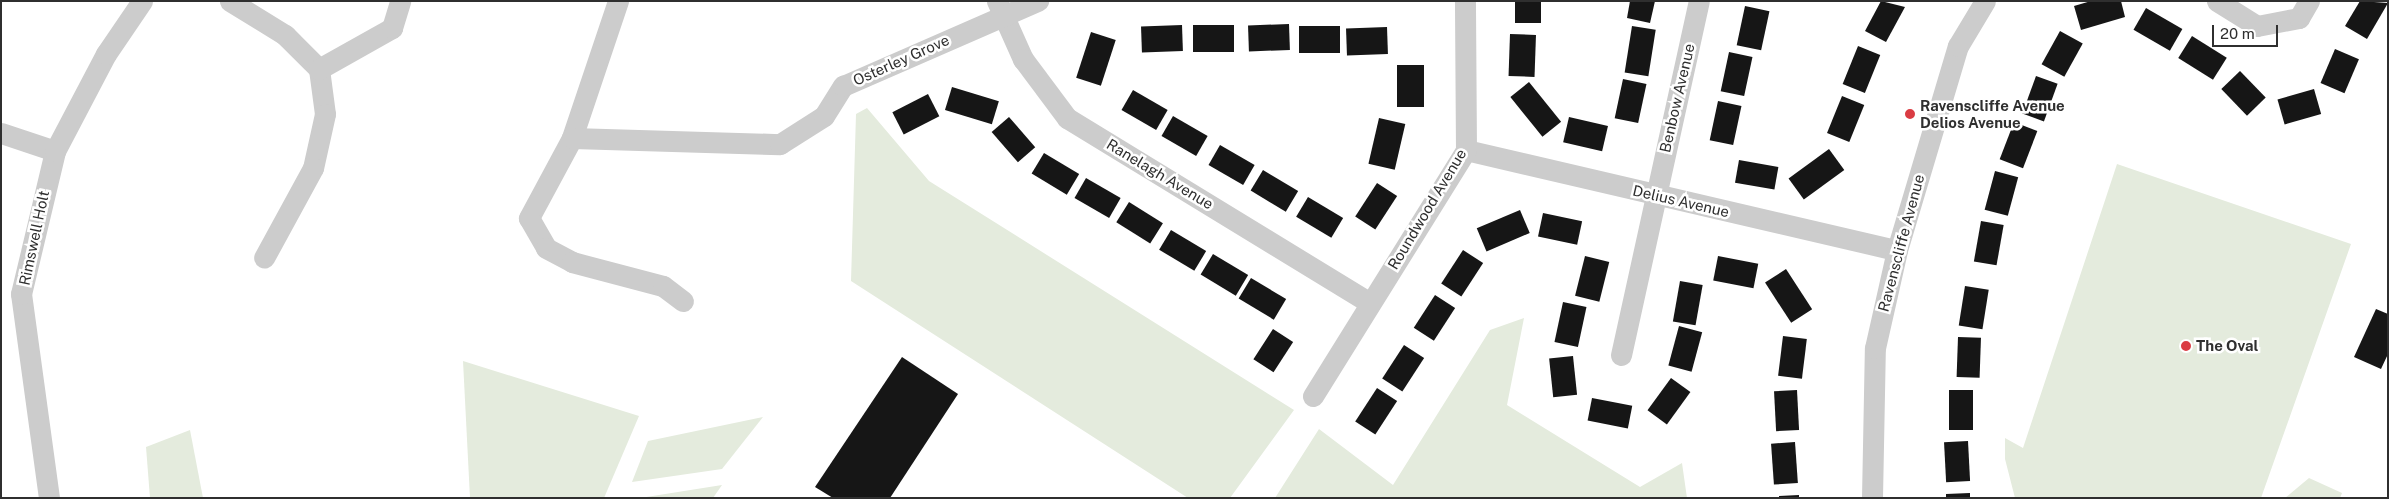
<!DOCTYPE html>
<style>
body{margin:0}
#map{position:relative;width:2389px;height:499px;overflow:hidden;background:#fff;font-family:"Public Sans",sans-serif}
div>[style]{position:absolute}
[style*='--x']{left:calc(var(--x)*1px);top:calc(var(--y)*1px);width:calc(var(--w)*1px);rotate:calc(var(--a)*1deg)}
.green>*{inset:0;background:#e4ebdd}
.building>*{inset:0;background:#161616;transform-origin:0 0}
.street>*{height:21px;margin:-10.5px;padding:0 10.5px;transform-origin:10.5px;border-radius:10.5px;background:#ccc}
.dots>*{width:14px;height:14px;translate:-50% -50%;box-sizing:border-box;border:2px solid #fff;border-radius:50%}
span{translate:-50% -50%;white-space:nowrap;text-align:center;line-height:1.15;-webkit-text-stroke:5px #fff;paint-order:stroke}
.street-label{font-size:15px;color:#2f2f2f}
.poi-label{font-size:15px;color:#2f2f2f;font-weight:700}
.left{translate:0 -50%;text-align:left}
.frame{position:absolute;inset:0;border:2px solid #2f2f2f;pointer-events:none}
.scale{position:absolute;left:2212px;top:25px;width:66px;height:22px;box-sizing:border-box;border:2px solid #2f2f2f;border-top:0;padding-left:6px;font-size:15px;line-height:18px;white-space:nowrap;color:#2f2f2f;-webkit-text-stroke:4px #fff;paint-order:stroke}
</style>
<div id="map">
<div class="green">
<i style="clip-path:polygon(867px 108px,929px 181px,1294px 410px,1230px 498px,1188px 498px,851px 281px,856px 114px)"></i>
<i style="clip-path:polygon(2117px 164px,2351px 244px,2261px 498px,2015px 498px,2005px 459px,2005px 438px,2023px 448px)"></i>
<i style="clip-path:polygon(1524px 318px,1507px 405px,1640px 487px,1682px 463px,1687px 498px,1275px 498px,1319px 429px,1393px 485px,1490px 330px)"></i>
<i style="clip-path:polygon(463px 361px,639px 416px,604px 498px,470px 498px)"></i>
<i style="clip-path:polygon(763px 417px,722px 469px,632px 482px,648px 441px)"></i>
<i style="clip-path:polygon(190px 430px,203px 498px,150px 498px,146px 447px)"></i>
<i style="clip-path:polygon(2309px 478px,2342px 493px,2340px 498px,2285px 498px)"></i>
<i style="clip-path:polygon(722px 485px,713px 498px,640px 498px)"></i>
</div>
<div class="building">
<i style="left:1515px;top:1px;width:26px;height:22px"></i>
<i style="clip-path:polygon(1630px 1px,1655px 1px,1650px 23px,1627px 18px)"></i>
<i style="clip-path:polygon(1881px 1px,1905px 7px,1886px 42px,1865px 31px)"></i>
<i style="clip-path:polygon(2091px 1px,2121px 1px,2125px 17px,2081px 30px,2074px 6px)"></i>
<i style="clip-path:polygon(2360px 1px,2388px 3px,2367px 39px,2345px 26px)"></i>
<i style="left:1745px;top:6px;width:25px;height:40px;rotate:12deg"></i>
<i style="left:2146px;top:8px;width:42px;height:25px;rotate:30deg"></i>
<i style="left:1289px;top:24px;width:26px;height:41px;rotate:88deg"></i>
<i style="left:1182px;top:25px;width:26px;height:41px;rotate:88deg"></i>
<i style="left:1193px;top:25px;width:41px;height:27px"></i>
<i style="left:1340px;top:26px;width:27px;height:41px;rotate:90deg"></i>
<i style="left:1632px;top:26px;width:24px;height:47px;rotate:9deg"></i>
<i style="left:1387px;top:27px;width:27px;height:41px;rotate:88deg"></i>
<i style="left:2060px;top:31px;width:26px;height:38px;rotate:29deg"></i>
<i style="left:1091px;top:32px;width:26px;height:48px;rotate:18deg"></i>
<i style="left:1510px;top:34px;width:26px;height:42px;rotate:2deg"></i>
<i style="left:2192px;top:36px;width:41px;height:26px;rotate:32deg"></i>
<i style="left:1858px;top:46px;width:24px;height:41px;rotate:22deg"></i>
<i style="left:2335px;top:49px;width:26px;height:37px;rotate:23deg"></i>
<i style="left:1729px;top:52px;width:24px;height:40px;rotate:12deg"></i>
<i style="left:1424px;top:65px;width:42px;height:27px;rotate:90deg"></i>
<i style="left:2240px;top:71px;width:37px;height:26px;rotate:46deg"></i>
<i style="left:2036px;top:76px;width:23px;height:40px;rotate:20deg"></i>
<i style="left:1623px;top:79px;width:24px;height:40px;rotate:12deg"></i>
<i style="left:1529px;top:82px;width:51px;height:24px;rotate:51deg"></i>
<i style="left:952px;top:87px;width:49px;height:24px;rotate:17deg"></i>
<i style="left:2314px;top:89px;width:26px;height:38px;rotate:74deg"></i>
<i style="left:1133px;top:90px;width:40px;height:23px;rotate:30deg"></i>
<i style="left:928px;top:94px;width:25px;height:40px;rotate:63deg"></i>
<i style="left:1842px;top:96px;width:24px;height:40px;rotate:22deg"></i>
<i style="left:1718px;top:101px;width:24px;height:40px;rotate:12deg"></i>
<i style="left:1173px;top:116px;width:40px;height:23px;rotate:30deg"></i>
<i style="left:1009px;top:117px;width:40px;height:23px;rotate:49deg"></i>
<i style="left:1569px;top:117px;width:40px;height:26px;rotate:13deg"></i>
<i style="left:1379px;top:118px;width:27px;height:47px;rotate:13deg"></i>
<i style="left:2014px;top:122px;width:25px;height:40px;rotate:21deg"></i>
<i style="left:1220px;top:145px;width:40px;height:23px;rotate:30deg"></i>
<i style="left:1829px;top:149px;width:26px;height:50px;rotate:54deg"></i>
<i style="left:1044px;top:153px;width:41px;height:24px;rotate:31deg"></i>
<i style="left:1739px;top:160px;width:40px;height:23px;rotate:10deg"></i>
<i style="left:1263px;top:170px;width:41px;height:24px;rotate:31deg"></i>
<i style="left:1995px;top:171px;width:24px;height:40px;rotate:15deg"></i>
<i style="left:1086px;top:178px;width:40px;height:23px;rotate:30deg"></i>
<i style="left:1377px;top:183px;width:24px;height:40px;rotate:33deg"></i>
<i style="left:1308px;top:197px;width:41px;height:23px;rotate:31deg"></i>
<i style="left:1129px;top:202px;width:40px;height:24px;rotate:32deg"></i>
<i style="left:1520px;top:210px;width:25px;height:47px;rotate:67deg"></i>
<i style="left:1543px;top:213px;width:40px;height:24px;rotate:12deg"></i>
<i style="left:1981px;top:221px;width:23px;height:41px;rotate:10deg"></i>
<i style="left:1171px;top:230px;width:41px;height:23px;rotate:31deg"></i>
<i style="left:1463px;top:250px;width:24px;height:40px;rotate:33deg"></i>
<i style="left:1213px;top:254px;width:41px;height:24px;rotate:31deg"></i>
<i style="left:1585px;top:256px;width:25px;height:41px;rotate:14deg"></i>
<i style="left:1718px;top:256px;width:41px;height:25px;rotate:11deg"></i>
<i style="left:1786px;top:269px;width:48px;height:25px;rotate:57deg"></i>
<i style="left:1251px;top:278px;width:41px;height:24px;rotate:31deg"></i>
<i style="left:1680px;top:281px;width:23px;height:41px;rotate:10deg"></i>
<i style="left:1965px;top:286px;width:24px;height:40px;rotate:9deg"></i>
<i style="left:1435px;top:295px;width:24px;height:39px;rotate:33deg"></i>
<i style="left:1563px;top:302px;width:24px;height:41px;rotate:12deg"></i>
<i style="clip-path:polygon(2376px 309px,2388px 314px,2388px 354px,2381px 369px,2354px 357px)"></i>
<i style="left:1679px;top:326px;width:24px;height:41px;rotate:15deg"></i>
<i style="left:1273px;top:329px;width:24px;height:36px;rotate:33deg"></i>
<i style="left:1783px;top:336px;width:24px;height:40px;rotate:7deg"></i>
<i style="left:1958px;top:337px;width:23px;height:40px;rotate:2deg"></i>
<i style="left:1404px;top:345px;width:24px;height:40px;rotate:33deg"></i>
<i style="left:1573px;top:356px;width:39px;height:24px;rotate:84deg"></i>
<i style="clip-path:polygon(902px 357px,958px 394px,890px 498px,833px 498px,815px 487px)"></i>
<i style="left:1671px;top:378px;width:24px;height:40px;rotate:36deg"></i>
<i style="left:1377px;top:388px;width:24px;height:40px;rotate:33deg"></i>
<i style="left:1797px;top:390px;width:40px;height:23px;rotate:87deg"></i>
<i style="left:1949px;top:390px;width:24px;height:40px"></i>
<i style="left:1592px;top:398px;width:41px;height:23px;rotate:11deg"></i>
<i style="left:1968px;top:441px;width:40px;height:24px;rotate:87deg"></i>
<i style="left:1795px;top:442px;width:41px;height:24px;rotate:86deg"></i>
<i style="clip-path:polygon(1970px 493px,1970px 498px,1946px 498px,1946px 494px)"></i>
<i style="clip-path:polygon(1799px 495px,1799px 498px,1779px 498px,1779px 496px)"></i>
</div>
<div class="street">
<i style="--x:230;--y:1;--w:65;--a:31.7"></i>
<i style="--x:285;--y:35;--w:48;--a:45"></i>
<i style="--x:319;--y:69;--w:45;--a:82.4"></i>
<i style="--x:325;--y:114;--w:55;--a:102.5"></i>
<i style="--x:313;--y:168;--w:102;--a:118.6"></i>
<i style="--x:618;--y:1;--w:145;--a:108.6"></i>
<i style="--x:572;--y:138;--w:91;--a:118.3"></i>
<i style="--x:529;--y:218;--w:34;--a:60"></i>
<i style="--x:546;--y:248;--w:30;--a:28"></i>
<i style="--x:572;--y:262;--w:94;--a:14.8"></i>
<i style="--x:663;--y:286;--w:25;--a:37"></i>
<i style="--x:997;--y:1;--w:64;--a:65.9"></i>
<i style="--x:1023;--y:59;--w:74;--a:53.3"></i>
<i style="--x:1067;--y:118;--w:355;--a:31.4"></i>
<i style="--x:2217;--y:1;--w:47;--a:32"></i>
<i style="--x:2257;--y:26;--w:43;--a:-10.8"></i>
<i style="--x:2299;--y:18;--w:20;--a:-60"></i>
<i style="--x:319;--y:69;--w:84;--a:-29.3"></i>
<i style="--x:392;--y:28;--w:28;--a:-73"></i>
<i style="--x:1;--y:133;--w:57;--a:18.4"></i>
<i style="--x:572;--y:138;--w:208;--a:1.7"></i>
<i style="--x:780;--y:144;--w:52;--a:-32.5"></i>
<i style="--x:824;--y:116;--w:36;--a:-58"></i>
<i style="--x:843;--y:86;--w:213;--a:-23.6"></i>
<i style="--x:1466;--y:150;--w:442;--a:13.1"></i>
<i style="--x:1621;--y:355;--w:362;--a:-77.6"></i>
<i style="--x:1313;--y:396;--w:290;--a:-58.1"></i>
<i style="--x:1466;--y:150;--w:149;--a:-90.4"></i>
<i style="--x:49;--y:498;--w:206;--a:-97.8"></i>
<i style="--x:21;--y:294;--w:147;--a:-76.6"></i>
<i style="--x:55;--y:151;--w:110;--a:-62.3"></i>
<i style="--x:106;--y:54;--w:64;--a:-55.8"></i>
<i style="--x:1872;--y:498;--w:150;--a:-88.9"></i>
<i style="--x:1875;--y:348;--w:100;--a:-77.3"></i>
<i style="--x:1897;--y:250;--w:213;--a:-73.4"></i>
<i style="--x:1958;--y:46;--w:52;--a:-59"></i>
</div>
<div class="dots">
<i style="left:1910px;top:114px;background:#da3c43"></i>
<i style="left:2186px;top:346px;background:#da3c43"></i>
</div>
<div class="street-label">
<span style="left:901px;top:60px;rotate:-24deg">Osterley Grove</span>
<span style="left:1677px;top:98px;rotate:-77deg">Benbow Avenue</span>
<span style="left:1160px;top:174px;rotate:31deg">Ranelagh Avenue</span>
<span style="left:1681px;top:201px;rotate:13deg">Delius Avenue</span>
<span style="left:1427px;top:209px;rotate:-59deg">Roundwood Avenue</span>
<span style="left:34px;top:238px;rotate:-78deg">Rimswell Holt</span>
<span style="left:1901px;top:243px;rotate:-75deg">Ravenscliffe Avenue</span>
</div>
<div class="poi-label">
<span class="left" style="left:1920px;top:114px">Ravenscliffe Avenue<br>Delios Avenue</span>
<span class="left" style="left:2196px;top:346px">The Oval</span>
</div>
<div class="frame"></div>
<div class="scale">20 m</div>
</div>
